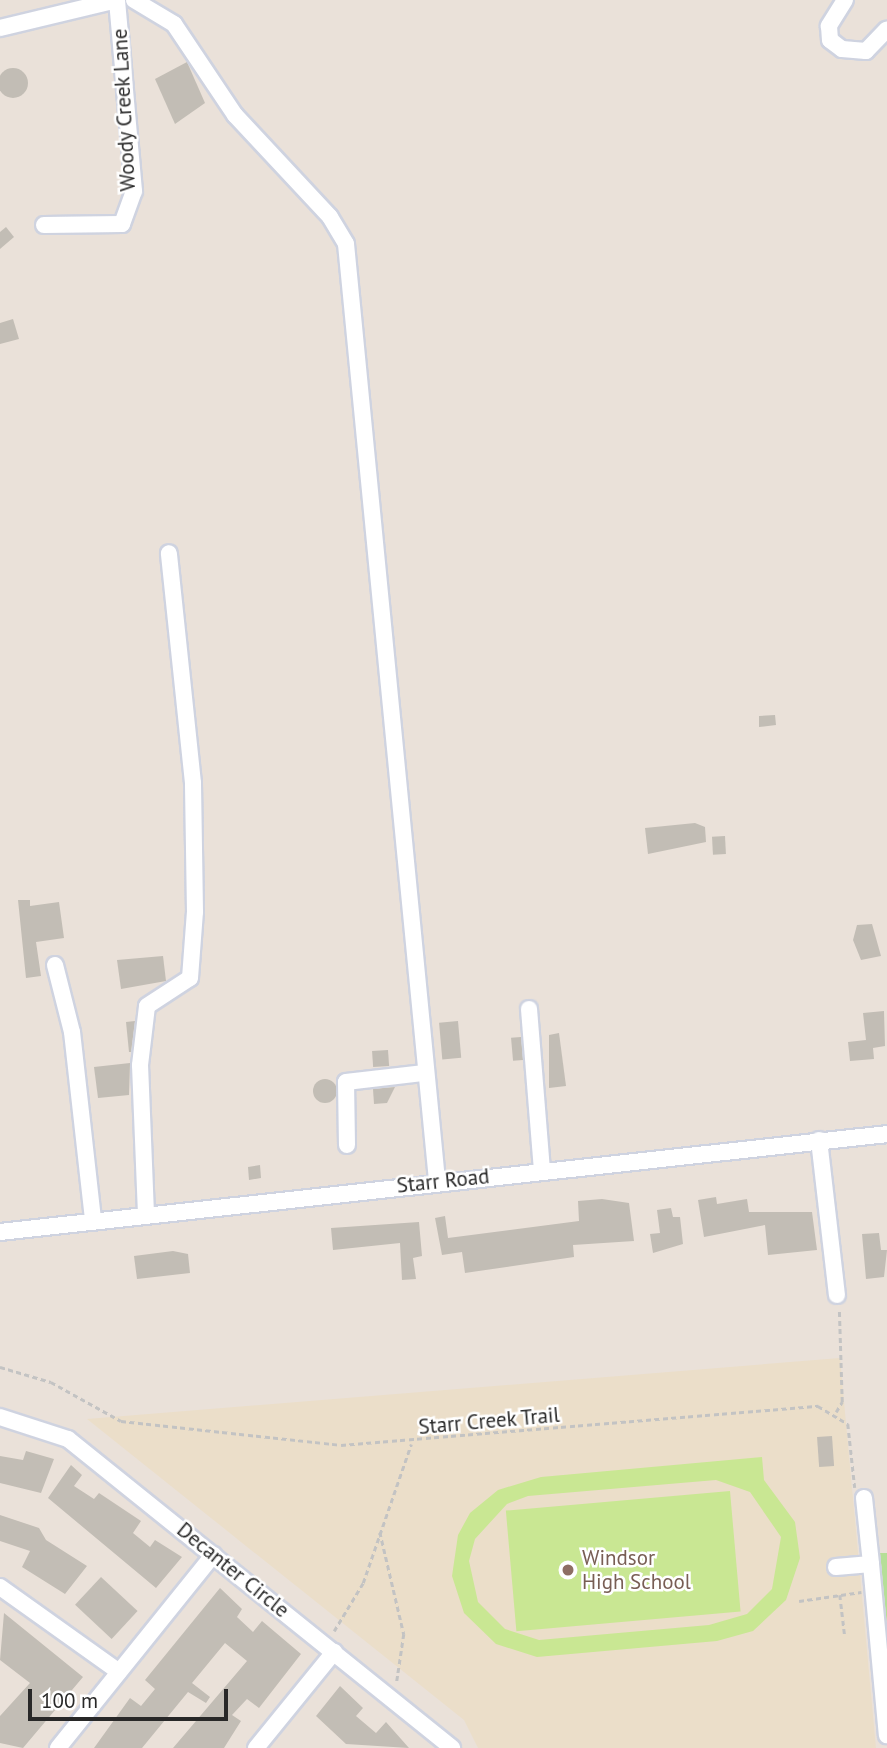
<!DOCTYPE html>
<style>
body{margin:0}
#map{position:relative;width:887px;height:1748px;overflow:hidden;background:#eae1d9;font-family:"PT Sans",sans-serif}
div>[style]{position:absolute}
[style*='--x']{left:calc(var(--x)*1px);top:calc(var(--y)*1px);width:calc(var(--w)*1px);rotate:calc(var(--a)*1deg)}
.education>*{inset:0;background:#ebdec9}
.green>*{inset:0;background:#b5df97}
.pitch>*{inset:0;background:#c9e793;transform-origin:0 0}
.building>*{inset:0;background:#c2bdb5;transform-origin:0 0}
.round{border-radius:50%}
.path>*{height:2.5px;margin-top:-1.25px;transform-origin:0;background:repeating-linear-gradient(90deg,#c3c3c3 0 5px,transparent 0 8.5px)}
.roads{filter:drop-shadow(2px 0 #cfd3e0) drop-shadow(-2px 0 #cfd3e0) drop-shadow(0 2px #cfd3e0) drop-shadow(0 -2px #cfd3e0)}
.minor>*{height:16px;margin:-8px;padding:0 8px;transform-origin:8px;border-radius:8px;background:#fff}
.dots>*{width:19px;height:19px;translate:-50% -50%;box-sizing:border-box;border:4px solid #fff;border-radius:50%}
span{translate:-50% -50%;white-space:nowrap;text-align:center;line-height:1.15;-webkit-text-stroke:5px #fff;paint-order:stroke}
.street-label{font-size:21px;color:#282828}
.education-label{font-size:21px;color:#785e54}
.left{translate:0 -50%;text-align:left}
.scale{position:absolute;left:28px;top:1689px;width:200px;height:32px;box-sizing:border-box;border:4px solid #282828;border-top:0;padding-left:9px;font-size:21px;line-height:24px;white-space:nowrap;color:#282828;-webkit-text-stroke:5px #fff;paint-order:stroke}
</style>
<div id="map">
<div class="education">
<i style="clip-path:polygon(840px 1358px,876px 1748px,478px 1748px,464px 1720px,87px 1419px)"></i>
</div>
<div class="green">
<i style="clip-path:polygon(880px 1553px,887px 1553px,887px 1625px)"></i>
</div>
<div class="pitch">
<i style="clip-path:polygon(evenodd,762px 1457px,764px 1480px,795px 1522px,800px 1558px,786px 1600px,753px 1631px,717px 1641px,537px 1657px,496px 1644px,464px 1613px,452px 1576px,458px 1535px,470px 1513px,498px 1490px,541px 1477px,762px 1457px,716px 1480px,750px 1492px,781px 1537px,772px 1589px,747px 1614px,709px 1625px,539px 1640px,505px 1629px,478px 1602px,469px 1561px,475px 1539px,507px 1504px,528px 1496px,716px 1480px)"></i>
<i style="left:730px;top:1491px;width:121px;height:225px;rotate:85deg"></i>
</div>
<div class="building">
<i style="clip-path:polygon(187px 62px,205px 103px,175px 124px,155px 79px)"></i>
<i class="round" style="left:-2px;top:68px;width:30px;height:30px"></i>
<i style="clip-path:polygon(6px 227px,14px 237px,0 249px,0 232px)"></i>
<i style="clip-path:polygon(13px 319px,19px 339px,0 344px,0 323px)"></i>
<i style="clip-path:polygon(775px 715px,776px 725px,759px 727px,759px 716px)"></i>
<i style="clip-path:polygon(695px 823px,705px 827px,706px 842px,648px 854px,645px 828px)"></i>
<i style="left:725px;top:836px;width:18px;height:13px;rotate:87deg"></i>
<i style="clip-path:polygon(18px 900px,30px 900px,30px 906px,59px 902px,64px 938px,36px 942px,41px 976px,26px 978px)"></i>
<i style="clip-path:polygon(872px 924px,881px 956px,861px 960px,853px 940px,857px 925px)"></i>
<i style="clip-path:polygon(163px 956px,166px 981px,121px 989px,117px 960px)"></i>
<i style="clip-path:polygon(884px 1011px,885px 1046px,873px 1048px,874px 1059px,850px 1061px,848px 1042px,866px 1040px,863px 1013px)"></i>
<i style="clip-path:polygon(135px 1021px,131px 1052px,129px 1052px,126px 1022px)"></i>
<i style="left:458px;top:1021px;width:37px;height:19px;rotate:85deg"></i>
<i style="clip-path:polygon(559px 1033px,566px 1086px,549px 1088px,549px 1035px)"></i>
<i style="left:521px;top:1037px;width:23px;height:10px;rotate:85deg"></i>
<i style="left:388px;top:1050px;width:16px;height:16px;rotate:86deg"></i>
<i style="clip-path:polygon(130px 1063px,129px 1095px,98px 1098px,94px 1067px)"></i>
<i class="round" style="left:313px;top:1079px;width:24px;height:24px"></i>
<i style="clip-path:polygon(395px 1087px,387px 1103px,374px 1104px,373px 1089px)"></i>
<i style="clip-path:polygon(260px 1165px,261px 1178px,249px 1180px,248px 1167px)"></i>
<i style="clip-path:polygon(716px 1197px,717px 1204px,747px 1199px,749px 1212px,812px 1212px,817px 1250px,768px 1255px,765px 1225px,704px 1237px,698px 1200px)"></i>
<i style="clip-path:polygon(602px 1199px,629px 1203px,634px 1241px,573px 1245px,574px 1257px,465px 1273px,462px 1252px,442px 1255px,435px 1218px,445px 1216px,448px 1238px,579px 1221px,578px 1201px)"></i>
<i style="clip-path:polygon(671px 1208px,673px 1217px,680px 1217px,683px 1244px,653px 1253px,650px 1234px,660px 1233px,657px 1210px)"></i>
<i style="clip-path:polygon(419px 1222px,422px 1256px,413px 1258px,416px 1279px,402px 1280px,400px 1243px,333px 1250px,331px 1228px)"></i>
<i style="clip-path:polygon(879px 1233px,881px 1250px,887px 1250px,884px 1277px,866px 1279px,862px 1234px)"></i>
<i style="clip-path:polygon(173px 1251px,188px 1254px,190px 1273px,137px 1279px,134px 1256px)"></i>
<i style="left:832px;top:1436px;width:30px;height:15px;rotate:86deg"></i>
<i style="clip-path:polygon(26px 1451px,54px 1459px,41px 1493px,0 1483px,0 1456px,23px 1460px)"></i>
<i style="clip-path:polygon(71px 1465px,82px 1475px,74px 1486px,94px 1499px,99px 1493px,141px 1521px,133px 1533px,150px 1547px,155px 1540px,182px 1557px,156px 1588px,48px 1498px)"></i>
<i style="clip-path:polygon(0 1515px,39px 1528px,46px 1540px,87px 1566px,65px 1594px,22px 1567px,30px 1551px,0 1541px)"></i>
<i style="left:101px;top:1577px;width:50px;height:38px;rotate:43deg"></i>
<i style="clip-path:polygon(220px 1588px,242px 1609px,237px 1617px,253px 1632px,262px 1621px,301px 1654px,259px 1708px,247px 1699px,232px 1715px,241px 1721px,224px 1748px,173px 1748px,247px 1661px,225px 1643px,192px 1683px,210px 1697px,206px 1703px,188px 1692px,142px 1748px,94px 1748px,130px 1698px,141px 1706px,155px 1689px,145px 1680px)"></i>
<i style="clip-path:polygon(4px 1613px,83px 1677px,23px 1748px,0 1743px,0 1716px,30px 1683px,0 1660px)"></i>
<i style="clip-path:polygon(340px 1686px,363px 1708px,356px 1716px,376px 1733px,386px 1722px,409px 1748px,346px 1744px,316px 1716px)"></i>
</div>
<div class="path">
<i style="--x:0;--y:1367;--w:53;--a:16.4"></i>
<i style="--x:51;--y:1382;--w:80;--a:29.1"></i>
<i style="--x:121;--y:1421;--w:221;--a:6.2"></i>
<i style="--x:341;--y:1445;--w:479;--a:-4.7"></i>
<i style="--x:818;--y:1406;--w:35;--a:31"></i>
<i style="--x:848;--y:1424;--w:64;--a:83.8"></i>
<i style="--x:836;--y:1412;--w:12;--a:-59"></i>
<i style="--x:842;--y:1402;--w:93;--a:-91.8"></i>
<i style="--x:380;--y:1532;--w:105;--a:76.8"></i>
<i style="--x:404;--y:1634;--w:48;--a:98.5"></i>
<i style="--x:840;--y:1595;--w:42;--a:83.2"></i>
<i style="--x:799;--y:1601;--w:63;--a:-8.3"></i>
<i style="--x:334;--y:1631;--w:56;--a:-58.9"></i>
<i style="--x:363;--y:1583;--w:147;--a:-70.9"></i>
</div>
<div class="roads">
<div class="minor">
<i style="--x:134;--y:0;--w:47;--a:31"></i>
<i style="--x:174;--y:24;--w:110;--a:56.2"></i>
<i style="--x:235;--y:115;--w:139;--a:47"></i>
<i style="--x:330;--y:217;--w:31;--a:59"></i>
<i style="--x:346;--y:244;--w:941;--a:84.45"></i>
<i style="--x:845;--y:0;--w:31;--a:122"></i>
<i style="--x:829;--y:26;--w:14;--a:86"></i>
<i style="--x:830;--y:40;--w:15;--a:37"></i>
<i style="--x:842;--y:49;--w:24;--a:5"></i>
<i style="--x:866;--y:51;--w:30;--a:-46"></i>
<i style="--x:0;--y:28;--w:120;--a:-13.5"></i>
<i style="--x:44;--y:225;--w:78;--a:-0.7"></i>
<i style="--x:122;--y:224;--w:35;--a:-70"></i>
<i style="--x:134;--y:191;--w:191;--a:-95.1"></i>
<i style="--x:55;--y:965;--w:69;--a:75.8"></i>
<i style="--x:72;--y:1032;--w:188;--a:83.6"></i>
<i style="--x:529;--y:1009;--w:162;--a:85.4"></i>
<i style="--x:819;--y:1140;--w:156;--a:83.4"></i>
<i style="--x:347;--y:1145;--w:63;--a:-90.9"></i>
<i style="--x:346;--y:1082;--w:79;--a:-6.6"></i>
<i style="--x:146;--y:1214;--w:149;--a:-92.3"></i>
<i style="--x:140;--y:1065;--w:59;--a:-83.2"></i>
<i style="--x:147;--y:1006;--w:51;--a:-33.1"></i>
<i style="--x:190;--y:978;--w:66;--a:-85.7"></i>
<i style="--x:195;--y:912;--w:129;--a:-90.9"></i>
<i style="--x:193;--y:783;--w:231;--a:-96"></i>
<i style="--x:0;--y:1232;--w:892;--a:-6.3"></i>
<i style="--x:0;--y:1417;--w:71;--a:17.9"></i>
<i style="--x:68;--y:1439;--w:493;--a:38.8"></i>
<i style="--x:864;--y:1498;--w:66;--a:83.9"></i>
<i style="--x:836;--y:1567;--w:35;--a:-5"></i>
<i style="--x:871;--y:1564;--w:172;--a:84.7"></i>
<i style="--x:0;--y:1587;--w:146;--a:35.5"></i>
<i style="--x:58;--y:1748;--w:248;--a:-51.2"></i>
<i style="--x:256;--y:1748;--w:124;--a:-50.9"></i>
</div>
</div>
<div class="dots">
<i style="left:568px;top:1570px;background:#8d6e63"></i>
</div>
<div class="street-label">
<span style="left:124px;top:110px;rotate:-93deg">Woody Creek Lane</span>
<span style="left:443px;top:1181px;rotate:-6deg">Starr Road</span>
<span style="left:489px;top:1421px;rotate:-5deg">Starr Creek Trail</span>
<span style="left:233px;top:1570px;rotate:39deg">Decanter Circle</span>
</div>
<div class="education-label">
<span class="left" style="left:582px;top:1570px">Windsor<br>High School</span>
</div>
<div class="scale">100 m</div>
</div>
